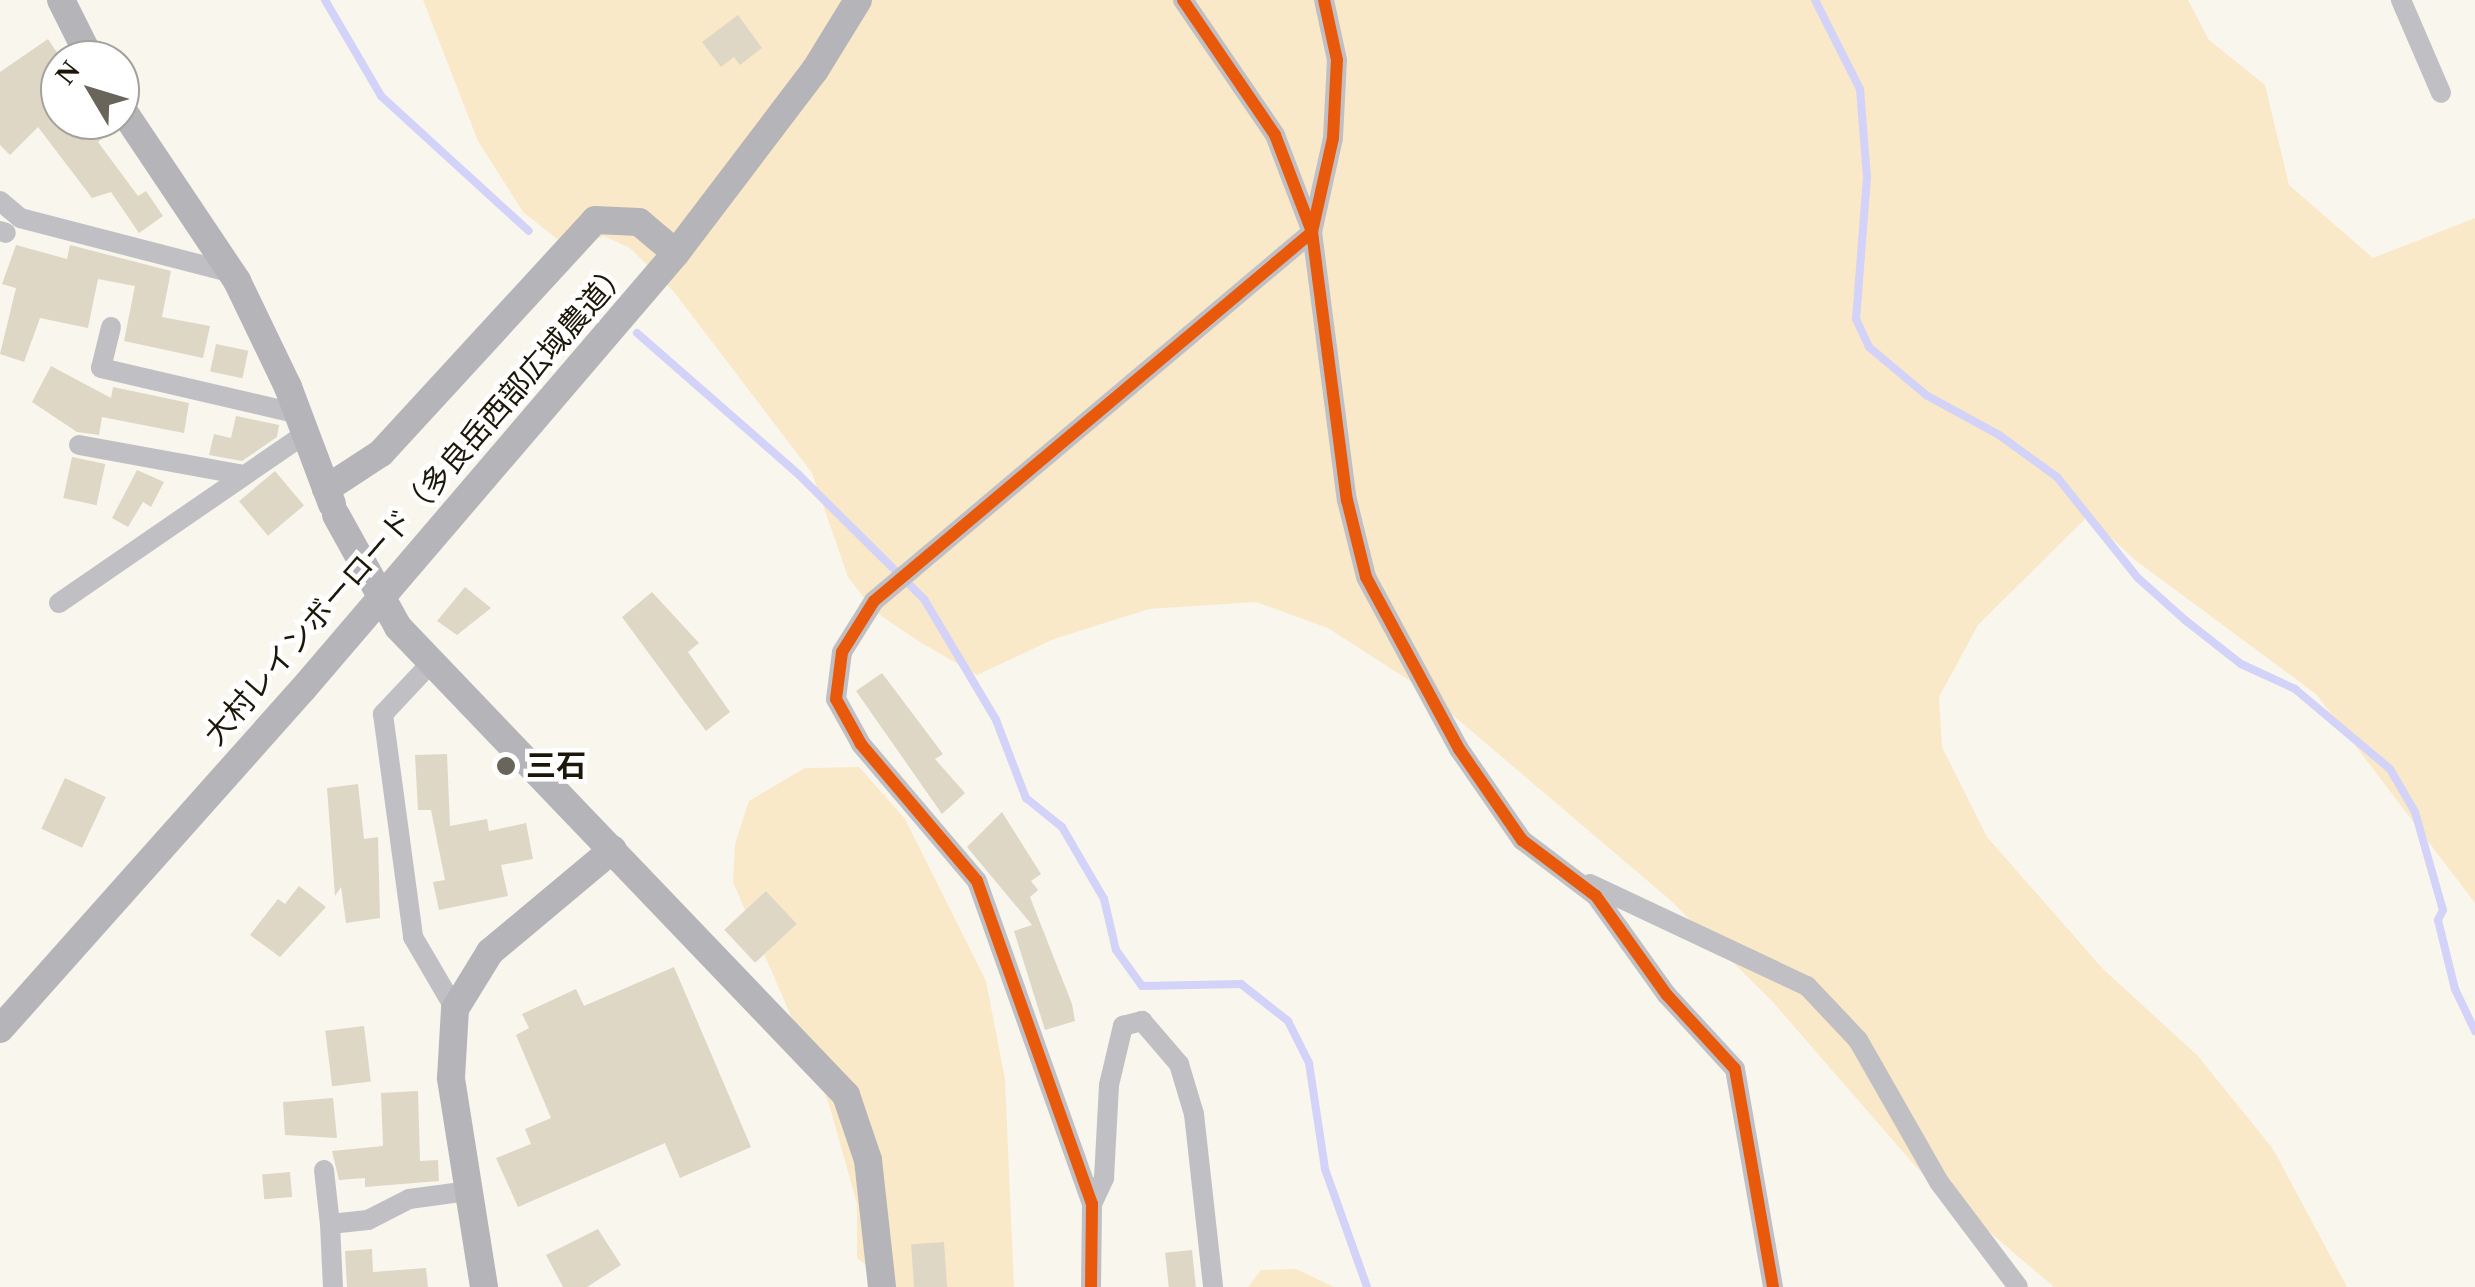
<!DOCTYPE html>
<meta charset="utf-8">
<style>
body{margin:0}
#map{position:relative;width:2475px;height:1287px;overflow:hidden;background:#f9f6ee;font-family:"Times New Roman","Noto Sans JP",serif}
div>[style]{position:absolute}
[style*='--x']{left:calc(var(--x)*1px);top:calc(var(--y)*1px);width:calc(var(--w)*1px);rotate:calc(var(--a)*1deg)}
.green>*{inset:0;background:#fae9c8}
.stream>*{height:8px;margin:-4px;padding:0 4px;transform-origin:4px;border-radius:4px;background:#d3d2f8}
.building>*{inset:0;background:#dfd7c5;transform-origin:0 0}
.street>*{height:20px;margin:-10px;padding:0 10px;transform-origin:10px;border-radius:10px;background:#c0c0c4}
.secondary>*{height:28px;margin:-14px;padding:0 14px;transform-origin:14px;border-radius:14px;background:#b5b5b9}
.secondary-bridge>*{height:28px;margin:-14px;padding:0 14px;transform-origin:14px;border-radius:14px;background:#b5b5b9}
.cycleway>*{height:12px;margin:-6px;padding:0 6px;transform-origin:6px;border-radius:6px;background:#e8590c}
.dots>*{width:28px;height:28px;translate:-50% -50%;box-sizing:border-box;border:5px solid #fff;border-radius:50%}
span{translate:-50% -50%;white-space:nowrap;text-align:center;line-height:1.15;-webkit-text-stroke:9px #fff;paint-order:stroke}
.street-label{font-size:30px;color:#1d170a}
.poi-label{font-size:30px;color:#1d170a;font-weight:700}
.left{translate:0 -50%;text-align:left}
.north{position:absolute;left:40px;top:40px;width:100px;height:100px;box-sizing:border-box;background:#fff;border:2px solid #a5a29d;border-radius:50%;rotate:308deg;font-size:28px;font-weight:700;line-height:40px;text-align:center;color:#1d170a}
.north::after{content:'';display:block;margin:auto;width:35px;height:45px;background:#6a655a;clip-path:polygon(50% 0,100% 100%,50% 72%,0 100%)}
</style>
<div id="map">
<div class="green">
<i style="clip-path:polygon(423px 0,2188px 0,2209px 40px,2265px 85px,2289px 185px,2373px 258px,2475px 218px,2475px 903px,2316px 694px,2135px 560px,2088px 516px,1978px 625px,1939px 697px,1942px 747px,1987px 837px,2103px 969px,2198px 1056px,2273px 1149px,2347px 1287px,2054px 1287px,1924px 1176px,1771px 1000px,1669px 899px,1421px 688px,1328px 628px,1256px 602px,1149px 609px,1054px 639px,977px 675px,920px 642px,874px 611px,848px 577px,812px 473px,674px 292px,630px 248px,604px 236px,571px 250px,523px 212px,478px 141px)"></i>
<i style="clip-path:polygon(859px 767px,905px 819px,986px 981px,1005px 1079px,1014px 1287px,893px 1287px,857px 1258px,857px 1204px,829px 1104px,733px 882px,735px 844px,749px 801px,805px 768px)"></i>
<i style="clip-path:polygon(1296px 1269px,1334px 1287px,1248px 1287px,1261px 1270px)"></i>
</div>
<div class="stream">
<i style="--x:325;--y:0;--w:111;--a:59.7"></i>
<i style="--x:381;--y:96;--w:200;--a:42.4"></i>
<i style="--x:1815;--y:0;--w:100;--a:63.2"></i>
<i style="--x:1860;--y:89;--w:88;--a:85.5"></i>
<i style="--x:1867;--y:177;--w:142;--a:94.4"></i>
<i style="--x:1856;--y:319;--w:31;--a:65"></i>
<i style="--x:1869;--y:347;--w:75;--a:40.1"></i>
<i style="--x:1926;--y:395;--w:83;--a:28.7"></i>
<i style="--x:1999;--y:435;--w:72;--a:35.9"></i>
<i style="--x:2057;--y:477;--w:129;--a:51.3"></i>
<i style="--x:2138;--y:578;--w:63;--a:41.8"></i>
<i style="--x:2185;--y:620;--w:71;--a:38.2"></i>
<i style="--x:2241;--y:664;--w:60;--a:24.8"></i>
<i style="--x:2295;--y:689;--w:124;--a:40.1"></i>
<i style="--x:2390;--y:769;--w:50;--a:59.8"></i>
<i style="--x:2415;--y:812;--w:102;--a:74.1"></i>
<i style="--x:2443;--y:910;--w:11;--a:117"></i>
<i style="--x:2438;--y:920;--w:71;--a:76.2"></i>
<i style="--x:2455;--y:989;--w:47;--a:64.5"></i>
<i style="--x:637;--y:333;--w:215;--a:41.2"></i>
<i style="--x:799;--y:475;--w:176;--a:44.8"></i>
<i style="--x:924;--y:599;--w:141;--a:59.2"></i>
<i style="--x:996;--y:720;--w:84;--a:69"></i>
<i style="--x:1026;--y:798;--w:46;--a:38.9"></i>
<i style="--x:1062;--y:827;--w:83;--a:59.7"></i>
<i style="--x:1104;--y:899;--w:52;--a:76.8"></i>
<i style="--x:1116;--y:950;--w:44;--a:54.2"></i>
<i style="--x:1142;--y:986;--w:99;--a:-1.2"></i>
<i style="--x:1241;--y:984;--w:60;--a:38.2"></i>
<i style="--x:1288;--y:1021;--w:47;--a:63.4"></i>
<i style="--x:1309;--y:1063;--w:107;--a:81.4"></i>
<i style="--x:1325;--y:1169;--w:125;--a:70.4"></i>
</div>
<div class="building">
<i style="clip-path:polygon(738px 15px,762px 48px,740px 65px,734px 57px,721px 67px,702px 42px)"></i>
<i style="clip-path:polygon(48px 39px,60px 57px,60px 120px,93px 120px,104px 137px,98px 142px,138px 196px,146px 191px,163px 216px,139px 233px,111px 192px,92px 198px,38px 127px,10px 155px,0 145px,0 72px)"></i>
<i style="clip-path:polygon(16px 245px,67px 259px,70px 245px,171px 271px,162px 317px,210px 326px,203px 358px,124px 341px,135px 286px,98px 279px,88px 328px,40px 318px,24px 362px,0 354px,16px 288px,2px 284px)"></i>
<i style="left:216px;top:344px;width:33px;height:28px;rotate:12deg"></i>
<i style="clip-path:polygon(51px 366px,111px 398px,113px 387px,189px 403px,184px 433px,102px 417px,99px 435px,77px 432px,32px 402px)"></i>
<i style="clip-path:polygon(236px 416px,279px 425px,277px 437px,242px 461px,209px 455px,214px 434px,231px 438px)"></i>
<i style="left:72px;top:457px;width:34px;height:42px;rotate:12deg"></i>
<i style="clip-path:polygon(137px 470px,164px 482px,151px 507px,143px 502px,128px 527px,112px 518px)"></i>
<i style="left:275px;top:471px;width:45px;height:47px;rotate:50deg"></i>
<i style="clip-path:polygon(465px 587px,491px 608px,457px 635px,437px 621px)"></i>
<i style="clip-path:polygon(652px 592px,699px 643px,688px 652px,730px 712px,706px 731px,622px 617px)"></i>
<i style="clip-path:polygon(882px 673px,943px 754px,935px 759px,965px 793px,942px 814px,856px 691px)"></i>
<i style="clip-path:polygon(447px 754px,450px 826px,487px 819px,489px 831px,526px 823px,533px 859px,501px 865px,508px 896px,439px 910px,433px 882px,445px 880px,431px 810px,418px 810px,415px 755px)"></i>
<i style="left:65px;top:778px;width:45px;height:56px;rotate:25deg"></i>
<i style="clip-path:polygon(358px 784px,364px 839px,378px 837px,380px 918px,346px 923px,341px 887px,335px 896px,327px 788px)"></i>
<i style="clip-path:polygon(1002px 812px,1041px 874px,1031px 881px,1038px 890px,1030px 897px,1072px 1004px,1075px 1021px,1045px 1030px,1014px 931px,1032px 925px,967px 847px)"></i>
<i style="clip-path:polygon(299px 886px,326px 907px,280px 957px,250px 935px,278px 899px,285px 904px)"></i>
<i style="left:766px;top:891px;width:45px;height:57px;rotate:47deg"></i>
<i style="clip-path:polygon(674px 967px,751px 1147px,680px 1178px,665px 1143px,518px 1207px,496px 1158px,531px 1144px,525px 1129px,551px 1118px,516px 1035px,529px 1028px,522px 1014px,576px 989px,584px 1006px)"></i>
<i style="left:364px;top:1026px;width:56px;height:39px;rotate:83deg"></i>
<i style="clip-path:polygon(418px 1091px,420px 1161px,438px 1160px,439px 1181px,365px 1187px,365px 1178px,339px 1180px,332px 1151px,383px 1146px,381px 1093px)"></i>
<i style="clip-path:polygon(333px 1098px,337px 1138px,285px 1135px,283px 1102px)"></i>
<i style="left:290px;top:1172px;width:25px;height:28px;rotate:85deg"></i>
<i style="clip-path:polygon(598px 1229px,621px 1265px,587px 1287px,563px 1287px,546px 1255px)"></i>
<i style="left:944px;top:1242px;width:45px;height:33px;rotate:86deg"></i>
<i style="clip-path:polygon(372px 1249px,373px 1272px,426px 1268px,428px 1287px,347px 1287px,345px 1251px)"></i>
<i style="left:1192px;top:1250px;width:37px;height:27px;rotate:84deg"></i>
</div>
<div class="street">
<i style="--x:1183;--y:0;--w:163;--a:55.7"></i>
<i style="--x:1275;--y:135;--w:104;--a:69.1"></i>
<i style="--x:1312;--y:232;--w:270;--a:82.6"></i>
<i style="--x:1347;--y:500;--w:79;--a:76.1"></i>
<i style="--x:1366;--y:577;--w:196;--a:61.6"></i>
<i style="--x:1459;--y:749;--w:111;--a:55.3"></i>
<i style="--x:1522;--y:840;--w:93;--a:37.1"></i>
<i style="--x:1596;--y:896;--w:122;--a:54.4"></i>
<i style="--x:1667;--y:995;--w:100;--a:47.4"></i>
<i style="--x:1735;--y:1069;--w:221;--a:80.1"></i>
<i style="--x:2401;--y:0;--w:101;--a:66.7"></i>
<i style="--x:0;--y:201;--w:26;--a:40"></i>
<i style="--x:20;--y:218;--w:219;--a:14.5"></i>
<i style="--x:0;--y:231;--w:6;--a:18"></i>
<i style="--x:111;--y:327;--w:42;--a:103.7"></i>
<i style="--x:101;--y:368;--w:202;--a:13.1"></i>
<i style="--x:79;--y:445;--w:168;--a:10.3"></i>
<i style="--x:59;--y:603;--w:298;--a:-34.5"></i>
<i style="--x:430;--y:664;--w:69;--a:133.2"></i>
<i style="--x:383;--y:714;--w:225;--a:82.3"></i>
<i style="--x:413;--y:937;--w:83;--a:59.7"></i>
<i style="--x:1590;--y:884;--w:240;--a:25.2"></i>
<i style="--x:1807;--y:986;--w:74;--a:46.6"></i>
<i style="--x:1858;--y:1040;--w:163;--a:60.3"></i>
<i style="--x:1939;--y:1182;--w:131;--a:53"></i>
<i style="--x:324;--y:1170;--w:54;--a:83.7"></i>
<i style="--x:330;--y:1224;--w:38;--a:-6"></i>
<i style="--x:368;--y:1220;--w:46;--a:-27.1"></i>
<i style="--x:409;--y:1199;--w:61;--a:-7.6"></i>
<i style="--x:1092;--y:1204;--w:29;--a:-65"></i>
<i style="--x:1104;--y:1178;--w:93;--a:-86.9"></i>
<i style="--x:1109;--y:1085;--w:61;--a:-76.7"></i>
<i style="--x:1123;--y:1026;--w:20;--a:-15"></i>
<i style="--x:1142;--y:1021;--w:57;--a:49.3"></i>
<i style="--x:1179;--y:1064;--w:52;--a:73.3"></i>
<i style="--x:1194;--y:1114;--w:174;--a:83.7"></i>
<i style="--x:330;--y:1224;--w:63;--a:87.3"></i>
<i style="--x:1091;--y:1287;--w:83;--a:-89.3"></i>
<i style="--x:1092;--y:1204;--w:343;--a:-109.6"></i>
<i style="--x:977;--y:881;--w:180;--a:-130.3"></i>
<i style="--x:861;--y:744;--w:51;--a:-119.1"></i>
<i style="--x:836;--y:699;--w:47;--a:-82.7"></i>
<i style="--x:842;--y:652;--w:60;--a:-57.9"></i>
<i style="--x:874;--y:601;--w:573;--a:-40.11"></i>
<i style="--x:1312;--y:232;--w:96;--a:-77.4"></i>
<i style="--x:1333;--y:138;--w:78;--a:-87.1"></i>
<i style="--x:1337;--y:60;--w:61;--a:-102.2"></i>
</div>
<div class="secondary">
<i style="--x:61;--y:0;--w:67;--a:63.4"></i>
<i style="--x:120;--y:106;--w:211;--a:56.2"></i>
<i style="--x:237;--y:281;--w:118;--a:64.3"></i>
<i style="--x:288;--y:387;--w:125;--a:69.4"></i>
<i style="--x:326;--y:489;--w:66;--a:-33.2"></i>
<i style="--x:381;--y:453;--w:316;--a:-47.4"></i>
<i style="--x:595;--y:220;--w:44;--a:2.6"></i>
<i style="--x:639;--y:222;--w:48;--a:40"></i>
<i style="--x:398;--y:627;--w:648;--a:46.25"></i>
<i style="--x:846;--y:1095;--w:69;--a:71.3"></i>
<i style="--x:868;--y:1160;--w:128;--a:83.7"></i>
<i style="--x:0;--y:1029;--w:455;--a:-48.3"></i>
<i style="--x:303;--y:689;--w:574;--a:-49.45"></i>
<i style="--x:676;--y:253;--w:230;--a:-52.8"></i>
<i style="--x:815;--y:70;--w:82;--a:-58.4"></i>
<i style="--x:484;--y:1287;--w:212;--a:-99"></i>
<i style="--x:451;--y:1078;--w:69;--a:-86.7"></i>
<i style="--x:455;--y:1009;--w:67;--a:-58.4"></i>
<i style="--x:490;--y:952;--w:160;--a:-39.9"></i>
</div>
<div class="secondary-bridge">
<i style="--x:336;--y:515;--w:128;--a:61"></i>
</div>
<div class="cycleway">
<i style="--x:1183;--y:0;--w:163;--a:55.7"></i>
<i style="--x:1275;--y:135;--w:104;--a:69.1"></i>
<i style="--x:1312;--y:232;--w:270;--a:82.6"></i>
<i style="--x:1347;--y:500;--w:79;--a:76.1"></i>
<i style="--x:1366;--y:577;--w:196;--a:61.6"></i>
<i style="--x:1459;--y:749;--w:111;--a:55.3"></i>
<i style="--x:1522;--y:840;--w:93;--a:37.1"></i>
<i style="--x:1596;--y:896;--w:122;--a:54.4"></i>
<i style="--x:1667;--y:995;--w:100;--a:47.4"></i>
<i style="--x:1735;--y:1069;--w:221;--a:80.1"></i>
<i style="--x:1091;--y:1287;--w:83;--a:-89.3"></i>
<i style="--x:1092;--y:1204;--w:343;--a:-109.6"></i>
<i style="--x:977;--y:881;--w:180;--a:-130.3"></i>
<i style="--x:861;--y:744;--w:51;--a:-119.1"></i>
<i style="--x:836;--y:699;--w:47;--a:-82.7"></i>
<i style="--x:842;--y:652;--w:60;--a:-57.9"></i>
<i style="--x:874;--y:601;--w:573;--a:-40.11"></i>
<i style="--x:1312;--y:232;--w:96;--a:-77.4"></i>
<i style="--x:1333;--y:138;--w:78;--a:-87.1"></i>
<i style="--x:1337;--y:60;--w:61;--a:-102.2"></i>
</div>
<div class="dots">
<i style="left:506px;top:766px;background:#6a655a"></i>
</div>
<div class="street-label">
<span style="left:417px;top:503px;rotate:-49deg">大村レインボーロード（多良岳西部広域農道）</span>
</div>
<div class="poi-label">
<span class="left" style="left:526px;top:766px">三石</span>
</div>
<div class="north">N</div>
</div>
